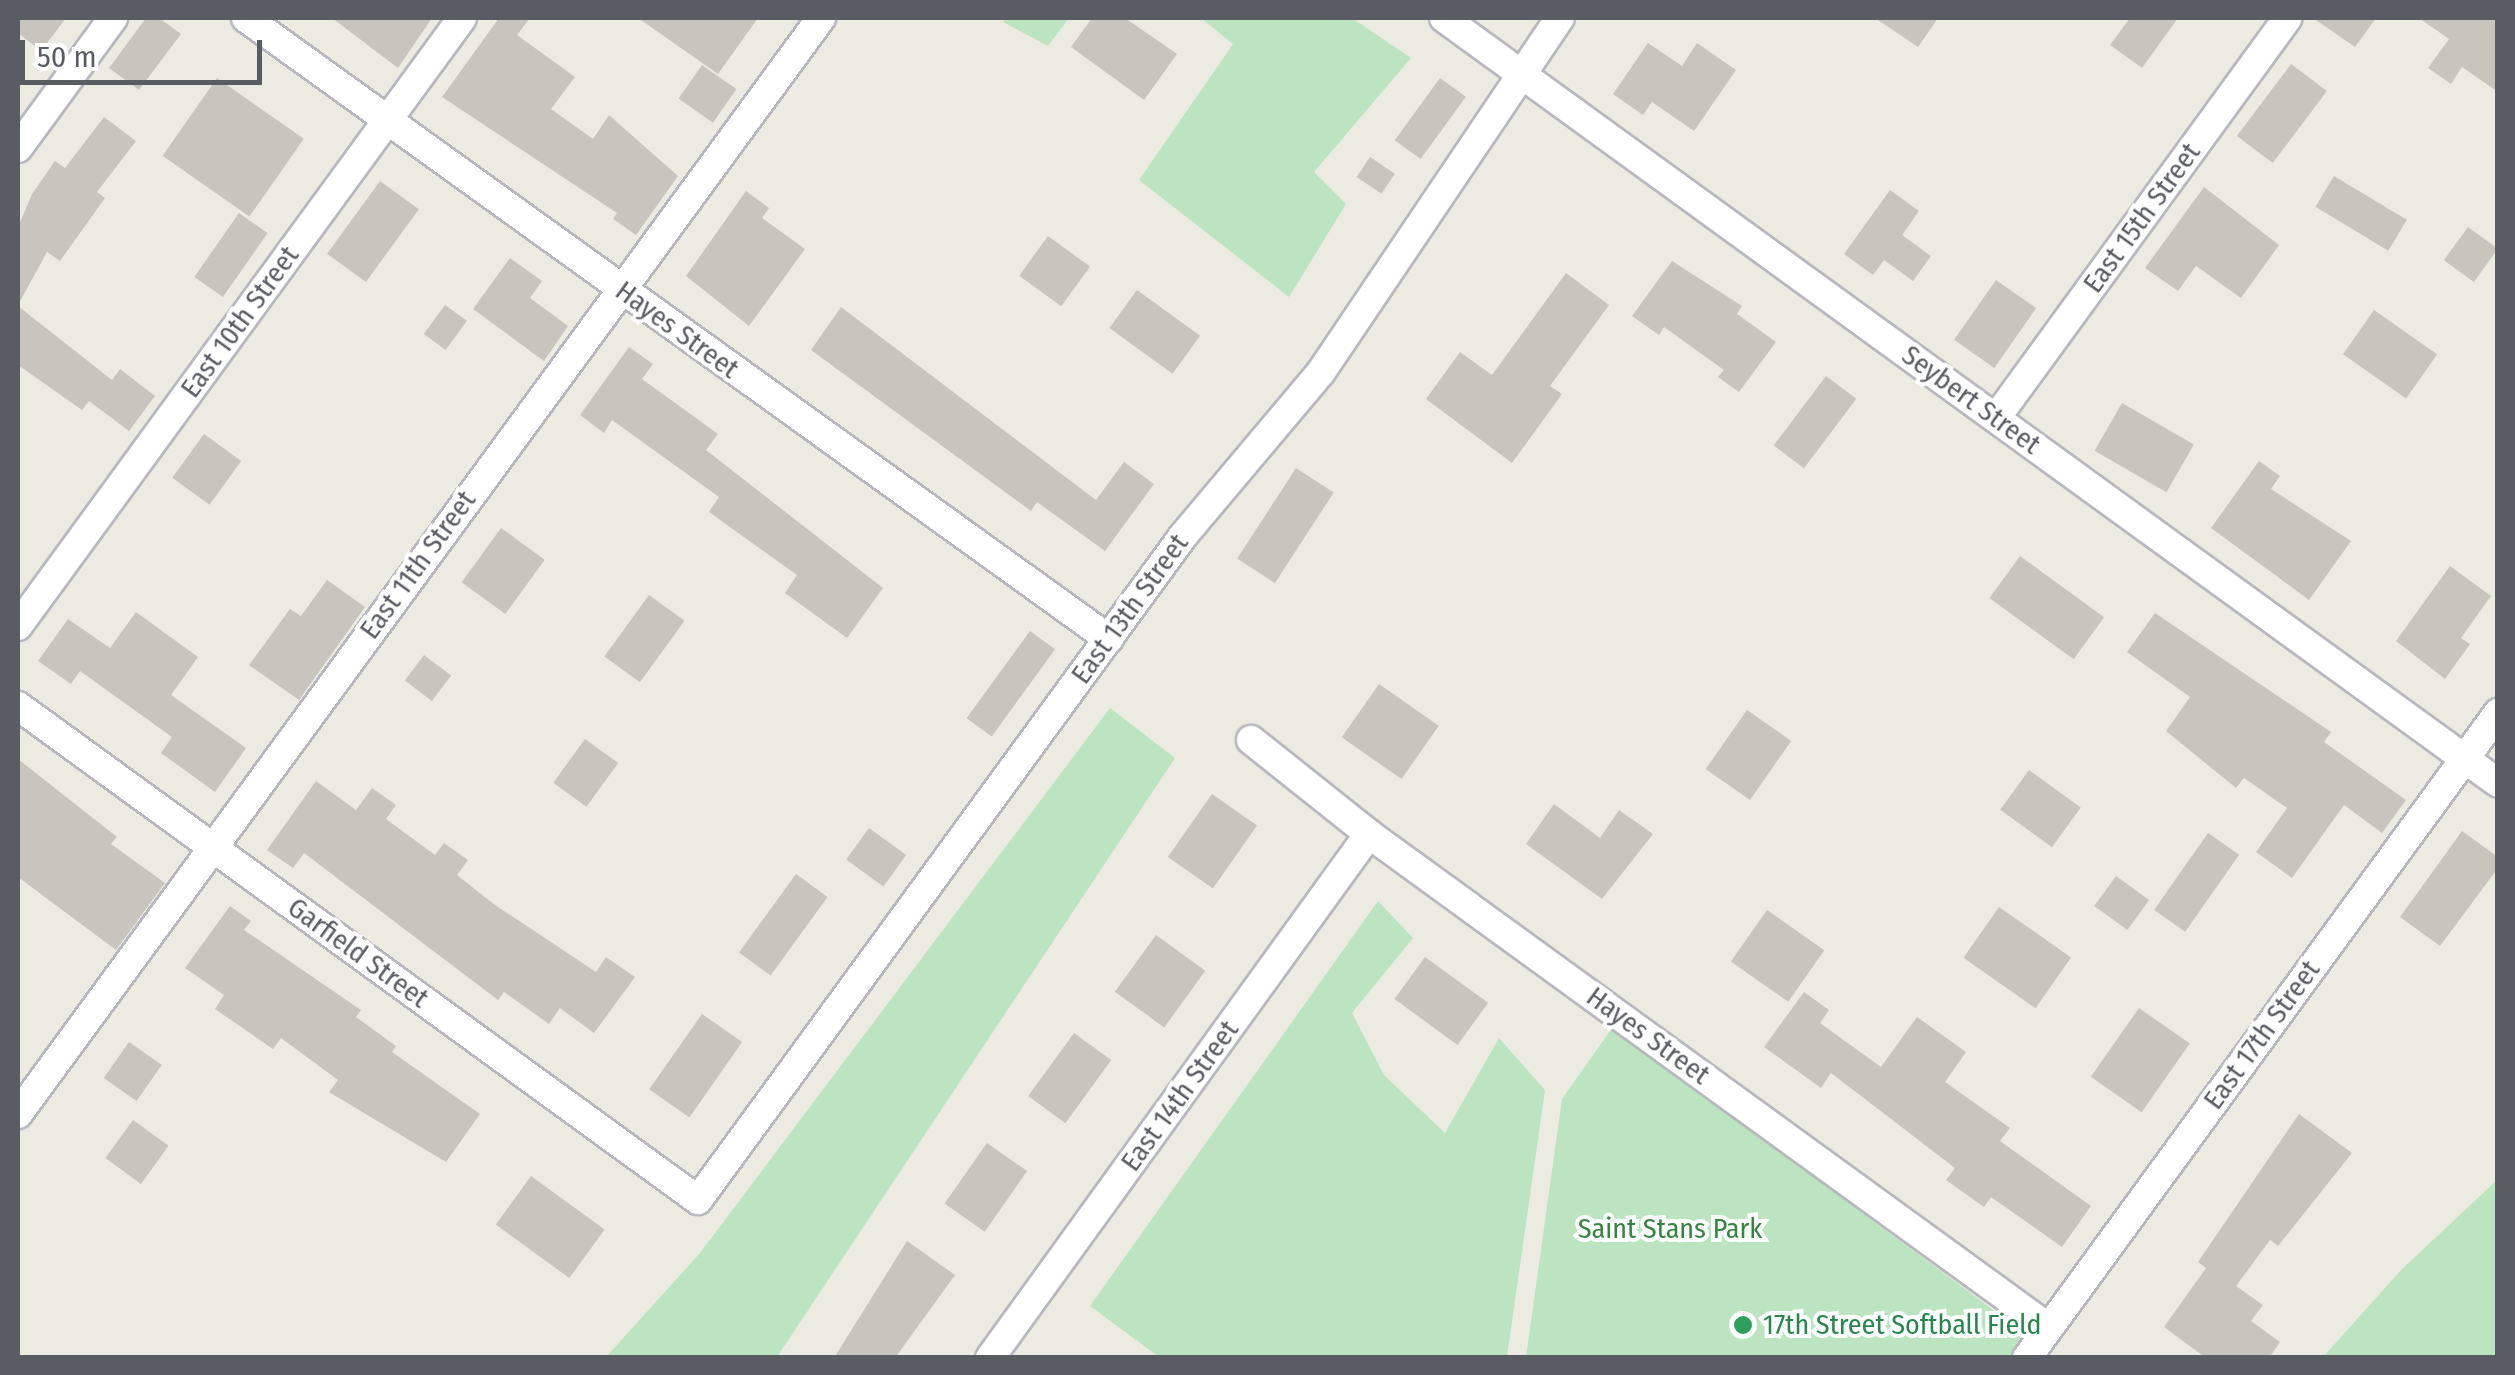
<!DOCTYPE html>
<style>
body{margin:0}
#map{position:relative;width:2515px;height:1375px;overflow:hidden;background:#ecebe1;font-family:"Fira Sans Condensed",sans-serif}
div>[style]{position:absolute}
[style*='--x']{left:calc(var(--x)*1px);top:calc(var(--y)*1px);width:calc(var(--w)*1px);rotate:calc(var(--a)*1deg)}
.green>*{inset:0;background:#bde4c1}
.building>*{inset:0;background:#c7c5be;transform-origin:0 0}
.roads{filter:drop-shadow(2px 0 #b6b8bd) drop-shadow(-2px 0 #b6b8bd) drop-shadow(0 2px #b6b8bd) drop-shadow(0 -2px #b6b8bd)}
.street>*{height:28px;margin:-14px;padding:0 14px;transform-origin:14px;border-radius:14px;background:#fff}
.dots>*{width:28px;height:28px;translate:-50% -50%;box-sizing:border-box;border:5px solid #fff;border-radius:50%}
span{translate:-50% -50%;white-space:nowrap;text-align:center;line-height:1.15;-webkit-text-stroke:8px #fff;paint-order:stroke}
.street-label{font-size:28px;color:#595c62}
.park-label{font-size:28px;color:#358541}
.leisure-label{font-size:28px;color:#27864d}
.left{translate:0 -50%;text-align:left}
.frame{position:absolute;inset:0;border:20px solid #595c62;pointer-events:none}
.scale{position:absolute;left:20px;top:40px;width:242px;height:45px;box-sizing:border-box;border:5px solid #595c62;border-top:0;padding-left:12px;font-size:30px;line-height:35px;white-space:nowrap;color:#595c62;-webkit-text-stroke:8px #fff;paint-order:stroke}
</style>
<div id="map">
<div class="green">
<i style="clip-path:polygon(1007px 18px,1069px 18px,1048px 46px,1003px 22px)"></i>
<i style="clip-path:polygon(1201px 18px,1352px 18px,1411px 58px,1314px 172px,1346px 204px,1289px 297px,1139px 180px,1233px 44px)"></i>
<i style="clip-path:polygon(1110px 708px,1175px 758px,777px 1357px,606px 1357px,700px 1253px)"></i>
<i style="clip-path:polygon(1378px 901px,1413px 938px,1352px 1013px,1384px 1075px,1445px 1133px,1499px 1038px,1545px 1090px,1507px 1357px,1159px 1357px,1090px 1306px)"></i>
<i style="clip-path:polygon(1612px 1028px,2026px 1334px,2009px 1357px,1526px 1357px,1562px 1099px)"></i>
<i style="clip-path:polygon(2497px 1180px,2497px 1357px,2323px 1357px,2401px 1270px)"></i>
</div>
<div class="building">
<i style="clip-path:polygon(18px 18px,66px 18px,41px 51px,18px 33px)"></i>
<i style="clip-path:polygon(146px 18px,159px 18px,181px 34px,139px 90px,109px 68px)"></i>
<i style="clip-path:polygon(332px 18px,432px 18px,398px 68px)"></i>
<i style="clip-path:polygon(499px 18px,530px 18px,517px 35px,575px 77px,551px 109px,593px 139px,609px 115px,678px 176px,636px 235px,613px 219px,617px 213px,442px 97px)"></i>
<i style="clip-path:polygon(638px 18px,758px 18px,718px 74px)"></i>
<i style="clip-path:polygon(1092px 18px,1125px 18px,1177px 54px,1144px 100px,1071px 47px)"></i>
<i style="clip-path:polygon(1875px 18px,1938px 18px,1918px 47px)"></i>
<i style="clip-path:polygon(2130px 18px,2178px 18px,2142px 68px,2110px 45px)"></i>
<i style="clip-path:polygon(2313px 18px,2376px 18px,2355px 47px)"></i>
<i style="clip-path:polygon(2419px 18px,2498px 18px,2498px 92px,2462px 67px,2451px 84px,2428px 68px,2449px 39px)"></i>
<i style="clip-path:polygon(1648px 43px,1682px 66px,1697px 43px,1736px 70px,1694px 131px,1652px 102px,1643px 115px,1613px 94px)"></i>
<i style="left:2291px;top:64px;width:45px;height:90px;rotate:37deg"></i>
<i style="left:702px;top:65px;width:42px;height:41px;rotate:35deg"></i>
<i style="left:217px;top:78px;width:106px;height:95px;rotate:35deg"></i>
<i style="left:1440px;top:78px;width:32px;height:77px;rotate:36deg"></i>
<i style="clip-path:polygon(104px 117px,136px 141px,97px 192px,105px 198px,60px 261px,47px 252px,18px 305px,18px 227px,32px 194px,55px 161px,65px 168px)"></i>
<i style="left:1370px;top:157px;width:30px;height:24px;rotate:34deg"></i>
<i style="left:2334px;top:176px;width:85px;height:36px;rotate:31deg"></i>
<i style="left:380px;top:181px;width:48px;height:90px;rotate:36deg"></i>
<i style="clip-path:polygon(2204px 187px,2279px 245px,2241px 298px,2196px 266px,2178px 291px,2145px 268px)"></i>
<i style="clip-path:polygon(1890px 190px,1919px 211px,1902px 235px,1931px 256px,1913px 281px,1884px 260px,1873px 275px,1844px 254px)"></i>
<i style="clip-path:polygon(746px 191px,769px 208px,762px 218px,805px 249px,749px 326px,686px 276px)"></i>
<i style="left:239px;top:213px;width:35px;height:78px;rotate:35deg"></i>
<i style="left:2468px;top:227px;width:37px;height:41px;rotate:36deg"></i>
<i style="left:1048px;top:236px;width:52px;height:49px;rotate:36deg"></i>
<i style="clip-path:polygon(510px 258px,542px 281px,530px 298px,568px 326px,544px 361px,473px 309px)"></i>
<i style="clip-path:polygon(1672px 261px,1742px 306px,1737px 314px,1776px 342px,1739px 392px,1718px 377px,1724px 370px,1664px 327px,1659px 335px,1632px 316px)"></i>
<i style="clip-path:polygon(1566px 273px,1609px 305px,1550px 386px,1562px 394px,1512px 463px,1426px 399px,1460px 352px,1492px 375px)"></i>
<i style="left:1996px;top:280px;width:49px;height:73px;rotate:35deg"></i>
<i style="left:1137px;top:290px;width:78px;height:47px;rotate:36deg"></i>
<i style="left:445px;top:305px;width:27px;height:36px;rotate:36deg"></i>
<i style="clip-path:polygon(18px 306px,112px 380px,120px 369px,155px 396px,129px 431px,89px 401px,82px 410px,18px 365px)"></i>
<i style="clip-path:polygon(841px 307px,1096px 500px,1124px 462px,1154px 484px,1105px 551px,1037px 502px,1031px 511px,811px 350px)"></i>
<i style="left:2374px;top:310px;width:77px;height:54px;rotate:35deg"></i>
<i style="clip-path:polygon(629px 347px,653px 364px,642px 379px,718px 434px,706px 450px,883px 588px,847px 638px,785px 593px,797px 575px,709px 512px,719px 497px,612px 420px,604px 433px,580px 415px)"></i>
<i style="left:1826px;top:376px;width:38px;height:87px;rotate:37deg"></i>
<i style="left:2122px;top:403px;width:83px;height:55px;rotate:30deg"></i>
<i style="left:204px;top:434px;width:46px;height:54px;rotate:36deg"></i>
<i style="clip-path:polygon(2259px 461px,2280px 476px,2271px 489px,2351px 541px,2309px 600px,2211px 528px)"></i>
<i style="left:1296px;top:468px;width:45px;height:108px;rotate:33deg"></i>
<i style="left:501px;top:528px;width:54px;height:67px;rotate:36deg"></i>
<i style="left:2020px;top:556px;width:104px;height:52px;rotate:36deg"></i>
<i style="clip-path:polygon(2450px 566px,2491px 596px,2461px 638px,2470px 644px,2445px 679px,2396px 641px)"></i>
<i style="clip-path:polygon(327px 580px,365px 607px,299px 700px,249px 665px,290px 609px,301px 616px)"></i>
<i style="left:649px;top:595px;width:44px;height:76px;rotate:36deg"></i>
<i style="clip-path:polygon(136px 612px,198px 657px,171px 695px,246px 748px,215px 792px,161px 753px,172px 737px,80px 671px,71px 684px,38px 661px,68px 619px,110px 648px)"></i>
<i style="clip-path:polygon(2155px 613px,2331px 732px,2324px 742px,2406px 800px,2382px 833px,2344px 805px,2292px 878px,2256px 852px,2287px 808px,2244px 778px,2236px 788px,2166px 731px,2190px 697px,2127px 652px)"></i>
<i style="left:1030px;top:631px;width:31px;height:108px;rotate:36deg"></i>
<i style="left:424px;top:655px;width:34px;height:32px;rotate:37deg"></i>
<i style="left:1379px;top:684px;width:73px;height:65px;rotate:35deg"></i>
<i style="left:1747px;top:710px;width:54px;height:72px;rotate:35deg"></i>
<i style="left:585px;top:739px;width:41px;height:54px;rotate:36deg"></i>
<i style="clip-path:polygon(18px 759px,117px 837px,111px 844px,165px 883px,116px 950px,18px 877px)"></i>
<i style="left:2029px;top:770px;width:64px;height:49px;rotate:36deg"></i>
<i style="clip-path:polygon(316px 781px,356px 810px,372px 788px,396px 805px,386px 819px,435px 855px,444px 843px,468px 860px,457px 875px,495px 905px,596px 972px,606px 957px,635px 977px,594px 1033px,560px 1008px,549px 1024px,504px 992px,498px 1000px,304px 853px,293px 868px,267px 850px)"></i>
<i style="left:1212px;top:794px;width:55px;height:77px;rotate:35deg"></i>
<i style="clip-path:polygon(1554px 804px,1600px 838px,1619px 810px,1653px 834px,1602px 899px,1526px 844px)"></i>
<i style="left:869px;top:828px;width:46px;height:39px;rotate:36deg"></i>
<i style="clip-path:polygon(2462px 831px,2498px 857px,2498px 868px,2440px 946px,2400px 917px)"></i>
<i style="left:2208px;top:833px;width:38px;height:94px;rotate:35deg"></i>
<i style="left:796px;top:874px;width:39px;height:97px;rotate:36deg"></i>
<i style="left:2116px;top:876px;width:41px;height:37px;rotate:36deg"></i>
<i style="clip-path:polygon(230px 906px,251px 921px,244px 930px,361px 1010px,356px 1017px,396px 1046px,392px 1052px,480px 1114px,446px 1162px,329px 1092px,338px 1080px,281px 1038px,273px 1049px,215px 1009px,224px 995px,185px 968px)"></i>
<i style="left:1999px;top:907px;width:88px;height:62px;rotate:35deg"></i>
<i style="left:1767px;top:910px;width:70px;height:63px;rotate:35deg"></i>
<i style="left:1156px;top:935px;width:61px;height:70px;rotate:36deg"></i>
<i style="left:1425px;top:957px;width:78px;height:52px;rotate:36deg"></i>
<i style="clip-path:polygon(1804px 992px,1829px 1010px,1820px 1023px,1881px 1067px,1917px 1017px,1966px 1052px,1945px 1082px,2010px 1128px,2000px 1141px,2091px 1206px,2062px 1247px,1991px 1197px,1984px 1207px,1946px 1180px,1955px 1168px,1831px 1073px,1821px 1088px,1764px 1047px)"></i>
<i style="left:2139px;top:1008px;width:62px;height:84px;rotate:35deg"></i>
<i style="left:702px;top:1014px;width:49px;height:92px;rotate:35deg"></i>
<i style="left:1074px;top:1033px;width:46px;height:78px;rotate:36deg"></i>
<i style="left:129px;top:1042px;width:40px;height:44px;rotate:35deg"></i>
<i style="clip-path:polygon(2299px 1114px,2352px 1153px,2278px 1246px,2270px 1240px,2236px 1286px,2263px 1305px,2251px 1321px,2280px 1342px,2269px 1358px,2206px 1358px,2164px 1327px,2206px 1268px,2198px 1262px)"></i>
<i style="left:133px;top:1120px;width:44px;height:47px;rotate:36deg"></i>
<i style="left:987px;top:1143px;width:49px;height:74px;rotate:35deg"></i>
<i style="left:531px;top:1176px;width:91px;height:60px;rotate:36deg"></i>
<i style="clip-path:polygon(907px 1241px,955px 1275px,895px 1358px,834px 1358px)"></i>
</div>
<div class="roads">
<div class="street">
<i style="--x:246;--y:18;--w:1063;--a:35.74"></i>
<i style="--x:1444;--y:18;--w:1302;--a:35.97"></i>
<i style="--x:18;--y:148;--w:161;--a:-53.8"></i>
<i style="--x:1996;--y:418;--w:495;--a:-53.9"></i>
<i style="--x:18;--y:626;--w:753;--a:-53.86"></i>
<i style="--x:18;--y:706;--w:840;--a:36"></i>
<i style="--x:698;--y:1200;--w:822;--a:-53.85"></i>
<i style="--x:1183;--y:536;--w:214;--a:-49.9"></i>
<i style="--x:1321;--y:372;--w:427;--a:-56"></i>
<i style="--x:1251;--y:740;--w:151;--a:38.5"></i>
<i style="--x:1369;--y:834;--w:840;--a:36"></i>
<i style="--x:18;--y:1114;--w:1359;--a:-53.77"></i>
<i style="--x:990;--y:1358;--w:647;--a:-54.12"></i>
<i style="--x:2027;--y:1358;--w:799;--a:-53.86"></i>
</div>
</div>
<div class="dots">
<i style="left:1743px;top:1325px;background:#2e9e5b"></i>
</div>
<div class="street-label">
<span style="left:2142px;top:218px;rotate:-54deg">East 15th Street</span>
<span style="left:240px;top:322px;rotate:-54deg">East 10th Street</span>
<span style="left:677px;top:330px;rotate:36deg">Hayes Street</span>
<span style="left:1971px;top:400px;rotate:36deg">Seybert Street</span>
<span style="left:418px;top:565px;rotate:-54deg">East 11th Street</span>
<span style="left:1130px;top:609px;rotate:-54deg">East 13th Street</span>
<span style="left:358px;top:953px;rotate:36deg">Garfield Street</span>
<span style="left:2262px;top:1035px;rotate:-54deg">East 17th Street</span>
<span style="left:1648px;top:1036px;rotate:36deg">Hayes Street</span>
<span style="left:1180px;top:1096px;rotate:-54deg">East 14th Street</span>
</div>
<div class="park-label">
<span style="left:1670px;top:1229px">Saint Stans Park</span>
</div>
<div class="leisure-label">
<span class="left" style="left:1763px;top:1325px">17th Street Softball Field</span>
</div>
<div class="frame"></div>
<div class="scale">50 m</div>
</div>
